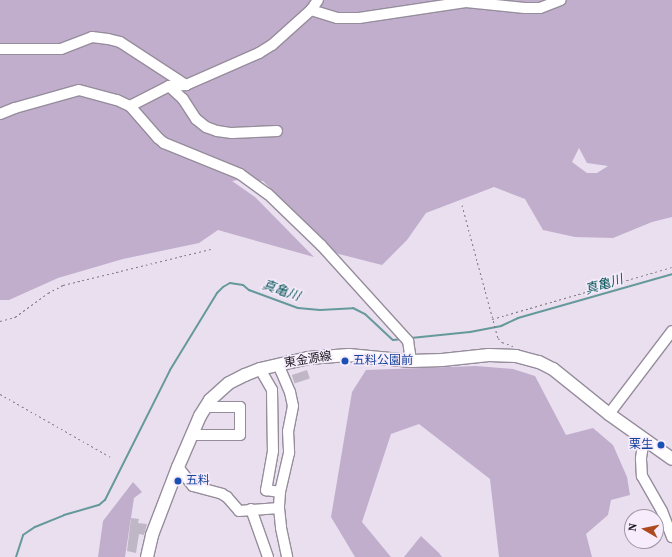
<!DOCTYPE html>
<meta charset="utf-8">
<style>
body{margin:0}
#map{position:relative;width:672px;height:557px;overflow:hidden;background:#e9dfef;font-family:"Source Serif 4","Noto Sans JP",serif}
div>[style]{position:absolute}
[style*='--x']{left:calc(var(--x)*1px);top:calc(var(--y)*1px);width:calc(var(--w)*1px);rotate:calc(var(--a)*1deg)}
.green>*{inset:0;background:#c1aecd}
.stream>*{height:2px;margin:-1px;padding:0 1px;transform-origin:1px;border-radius:1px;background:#66999b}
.building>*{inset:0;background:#c0b7c6;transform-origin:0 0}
.path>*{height:1px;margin-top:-0.5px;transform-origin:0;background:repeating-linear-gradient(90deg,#807984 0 2px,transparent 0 5px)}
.roads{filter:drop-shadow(1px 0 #968d9c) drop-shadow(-1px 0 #968d9c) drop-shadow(0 1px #968d9c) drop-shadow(0 -1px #968d9c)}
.minor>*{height:10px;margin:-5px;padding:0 5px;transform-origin:5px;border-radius:5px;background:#fff}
.major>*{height:12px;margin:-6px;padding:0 6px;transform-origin:6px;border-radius:6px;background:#fff}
.dots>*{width:11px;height:11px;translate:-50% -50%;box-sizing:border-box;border:2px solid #f6ecfc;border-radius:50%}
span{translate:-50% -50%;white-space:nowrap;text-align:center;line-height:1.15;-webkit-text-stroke:3px #f6ecfc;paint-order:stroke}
.street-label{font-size:12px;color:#1d1a1f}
.transit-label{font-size:12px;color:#164399}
.left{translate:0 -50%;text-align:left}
.right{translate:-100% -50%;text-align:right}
.water-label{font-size:13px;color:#0c595b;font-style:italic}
.north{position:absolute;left:624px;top:509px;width:40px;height:40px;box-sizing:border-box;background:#f6ecfc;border:1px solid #9f98a4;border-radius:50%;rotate:279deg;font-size:11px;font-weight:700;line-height:16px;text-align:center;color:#1d1a1f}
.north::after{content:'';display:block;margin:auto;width:14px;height:18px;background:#af4a1e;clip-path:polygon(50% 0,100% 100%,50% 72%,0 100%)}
</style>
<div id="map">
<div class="green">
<i style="clip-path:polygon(evenodd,0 0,672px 0,672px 217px,652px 222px,613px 238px,575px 237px,543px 230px,525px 199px,494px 187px,426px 213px,407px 240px,382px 265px,335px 253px,263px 181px,238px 180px,232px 181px,255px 197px,314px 257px,218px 230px,199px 243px,123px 259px,58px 278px,9px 300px,0 300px,0 0,579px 148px,587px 163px,608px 166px,597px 173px,587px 173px,572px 162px,579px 148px)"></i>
<i style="clip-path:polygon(476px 366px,513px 369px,535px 376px,566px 435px,593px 428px,613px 445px,627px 477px,630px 495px,611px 500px,608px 515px,586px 534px,592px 557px,499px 557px,490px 479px,419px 424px,391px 434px,362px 522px,391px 557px,355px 557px,331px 517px,352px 392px,366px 370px)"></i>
<i style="clip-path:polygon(133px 482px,142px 492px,134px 498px,125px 557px,98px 557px,103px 521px)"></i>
<i style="clip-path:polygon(421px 536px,439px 553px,442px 557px,404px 557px)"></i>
</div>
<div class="stream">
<i style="--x:411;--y:338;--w:59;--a:-5.8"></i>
<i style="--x:470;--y:332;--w:32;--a:-11"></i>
<i style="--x:501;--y:326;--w:19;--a:-25"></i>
<i style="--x:518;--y:318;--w:160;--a:-15.9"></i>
<i style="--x:16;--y:557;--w:23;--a:-72"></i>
<i style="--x:23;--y:535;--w:14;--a:-34"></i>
<i style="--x:35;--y:527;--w:31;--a:-22"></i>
<i style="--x:64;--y:515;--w:36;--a:-16"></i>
<i style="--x:99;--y:505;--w:8;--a:-40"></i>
<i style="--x:105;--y:500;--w:145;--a:-63.4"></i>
<i style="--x:170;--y:370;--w:90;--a:-58.6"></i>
<i style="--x:217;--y:293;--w:8;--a:-45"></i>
<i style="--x:223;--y:287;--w:8;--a:-30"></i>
<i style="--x:230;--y:283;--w:13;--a:9"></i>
<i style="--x:243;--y:285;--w:8;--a:40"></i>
<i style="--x:249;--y:290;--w:52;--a:20.2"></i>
<i style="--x:298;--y:308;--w:22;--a:5"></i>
<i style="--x:320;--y:310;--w:33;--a:-3"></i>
<i style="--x:353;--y:308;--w:13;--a:27"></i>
<i style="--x:365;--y:314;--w:38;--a:43"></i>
<i style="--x:393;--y:340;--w:10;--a:-6"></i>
</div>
<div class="building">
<i style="left:307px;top:370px;width:9px;height:16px;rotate:72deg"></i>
<i style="clip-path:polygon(131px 518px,139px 519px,138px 523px,147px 524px,144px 535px,139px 534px,136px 553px,127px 551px)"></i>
</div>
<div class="path">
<i style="--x:462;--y:205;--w:138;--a:74.9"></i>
<i style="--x:498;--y:338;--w:6;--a:45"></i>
<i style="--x:502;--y:342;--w:12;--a:20"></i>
<i style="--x:492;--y:319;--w:187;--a:-16.1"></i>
<i style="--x:0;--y:321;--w:16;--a:-15"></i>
<i style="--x:15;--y:317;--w:41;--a:-36"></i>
<i style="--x:48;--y:293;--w:17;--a:-28"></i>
<i style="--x:63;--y:285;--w:152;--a:-13.7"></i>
<i style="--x:0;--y:394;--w:129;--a:29.7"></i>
</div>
<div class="roads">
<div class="minor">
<i style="--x:311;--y:10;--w:27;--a:17"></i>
<i style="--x:337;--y:18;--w:22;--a:0"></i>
<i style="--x:359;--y:18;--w:108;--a:-8.5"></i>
<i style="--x:466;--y:2;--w:59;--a:5.8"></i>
<i style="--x:525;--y:8;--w:15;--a:0"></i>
<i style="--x:540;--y:8;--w:22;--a:-21"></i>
<i style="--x:0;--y:49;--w:61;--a:0"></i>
<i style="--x:61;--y:49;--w:33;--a:-21"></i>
<i style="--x:92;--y:37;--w:16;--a:7"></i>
<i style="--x:108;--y:39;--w:12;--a:14"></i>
<i style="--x:120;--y:42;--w:79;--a:33.1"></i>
<i style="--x:169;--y:86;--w:19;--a:43"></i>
<i style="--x:183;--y:99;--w:24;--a:57"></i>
<i style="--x:196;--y:119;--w:13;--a:39"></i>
<i style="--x:206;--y:127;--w:12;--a:20"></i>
<i style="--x:217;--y:131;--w:15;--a:8"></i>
<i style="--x:232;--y:133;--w:45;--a:-2.5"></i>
<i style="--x:130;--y:106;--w:44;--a:-27.1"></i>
<i style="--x:169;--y:86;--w:17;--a:-3"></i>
<i style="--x:186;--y:85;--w:80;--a:-23.7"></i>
<i style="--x:259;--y:53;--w:15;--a:-32"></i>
<i style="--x:272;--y:45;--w:52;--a:-41.9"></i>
<i style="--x:311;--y:10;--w:12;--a:-55"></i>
<i style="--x:0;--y:114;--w:16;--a:-22"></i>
<i style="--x:15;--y:108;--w:66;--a:-15.7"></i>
<i style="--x:79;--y:90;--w:39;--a:15"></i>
<i style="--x:117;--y:100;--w:14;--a:25"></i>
<i style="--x:130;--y:106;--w:43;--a:48.8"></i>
<i style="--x:158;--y:138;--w:8;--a:40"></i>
<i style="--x:164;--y:143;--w:82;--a:22.2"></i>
<i style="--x:240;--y:174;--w:34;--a:36"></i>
<i style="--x:268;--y:194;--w:74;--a:43.9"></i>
<i style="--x:321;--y:245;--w:130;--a:47.8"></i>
<i style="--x:408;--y:341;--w:20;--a:81"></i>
<i style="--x:280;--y:364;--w:7;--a:82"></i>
<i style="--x:281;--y:371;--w:23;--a:67"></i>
<i style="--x:290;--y:392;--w:14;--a:78"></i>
<i style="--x:293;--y:406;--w:25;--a:101"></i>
<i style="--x:288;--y:431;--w:22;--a:87"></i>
<i style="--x:289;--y:453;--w:40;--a:103"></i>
<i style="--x:280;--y:492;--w:16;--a:94"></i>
<i style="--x:279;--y:508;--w:20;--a:84"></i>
<i style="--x:281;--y:528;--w:30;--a:78"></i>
<i style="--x:260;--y:369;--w:24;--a:60"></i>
<i style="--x:272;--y:390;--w:61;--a:89.1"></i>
<i style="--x:273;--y:451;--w:40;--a:100"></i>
<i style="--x:266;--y:490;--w:14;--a:8"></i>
<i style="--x:609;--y:414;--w:104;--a:-52.8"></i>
<i style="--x:192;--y:435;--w:48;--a:0"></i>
<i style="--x:240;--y:435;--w:28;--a:-90"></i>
<i style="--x:240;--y:407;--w:35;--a:180"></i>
<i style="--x:644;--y:439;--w:20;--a:99"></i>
<i style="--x:641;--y:459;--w:17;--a:87"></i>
<i style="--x:642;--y:476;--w:40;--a:60.3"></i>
<i style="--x:662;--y:511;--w:28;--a:69"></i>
<i style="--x:178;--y:467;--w:24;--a:52"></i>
<i style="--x:193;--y:486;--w:30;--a:15"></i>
<i style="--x:222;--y:494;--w:6;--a:31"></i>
<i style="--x:227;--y:497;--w:18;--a:49"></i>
<i style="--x:239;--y:511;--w:40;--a:-4.3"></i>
<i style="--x:251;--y:509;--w:51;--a:70.5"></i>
</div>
<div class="major">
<i style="--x:147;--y:557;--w:23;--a:-77"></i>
<i style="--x:152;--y:535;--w:73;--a:-69.1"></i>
<i style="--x:178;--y:467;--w:56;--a:-66.7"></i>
<i style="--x:200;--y:416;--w:19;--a:-58"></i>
<i style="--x:210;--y:400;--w:25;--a:-42"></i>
<i style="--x:229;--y:383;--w:18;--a:-27"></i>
<i style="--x:245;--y:375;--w:16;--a:-22"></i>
<i style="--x:260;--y:369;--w:49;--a:-12.9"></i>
<i style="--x:308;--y:358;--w:41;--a:-4.2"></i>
<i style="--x:349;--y:355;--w:62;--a:5.5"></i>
<i style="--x:411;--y:361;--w:31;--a:-2"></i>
<i style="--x:442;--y:360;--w:47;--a:-6.1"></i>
<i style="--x:489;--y:355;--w:27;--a:2"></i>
<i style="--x:516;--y:356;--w:24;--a:15"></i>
<i style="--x:539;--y:362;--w:16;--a:27"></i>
<i style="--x:553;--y:369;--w:72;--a:38.8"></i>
<i style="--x:609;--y:414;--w:77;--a:35.5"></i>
</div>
</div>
<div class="dots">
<i style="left:345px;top:361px;background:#1a4fb4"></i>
<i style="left:661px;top:445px;background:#1a4fb4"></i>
<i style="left:178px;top:481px;background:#1a4fb4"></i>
</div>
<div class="street-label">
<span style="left:308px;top:360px;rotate:-9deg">東金源線</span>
</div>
<div class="transit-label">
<span class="left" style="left:353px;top:361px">五料公園前</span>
<span class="right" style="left:653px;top:445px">栗生</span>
<span class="left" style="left:186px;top:481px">五料</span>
</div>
<div class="water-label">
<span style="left:604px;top:285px;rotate:-17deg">真亀川</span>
<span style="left:281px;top:291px;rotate:19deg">真亀川</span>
</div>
<div class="north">N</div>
</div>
